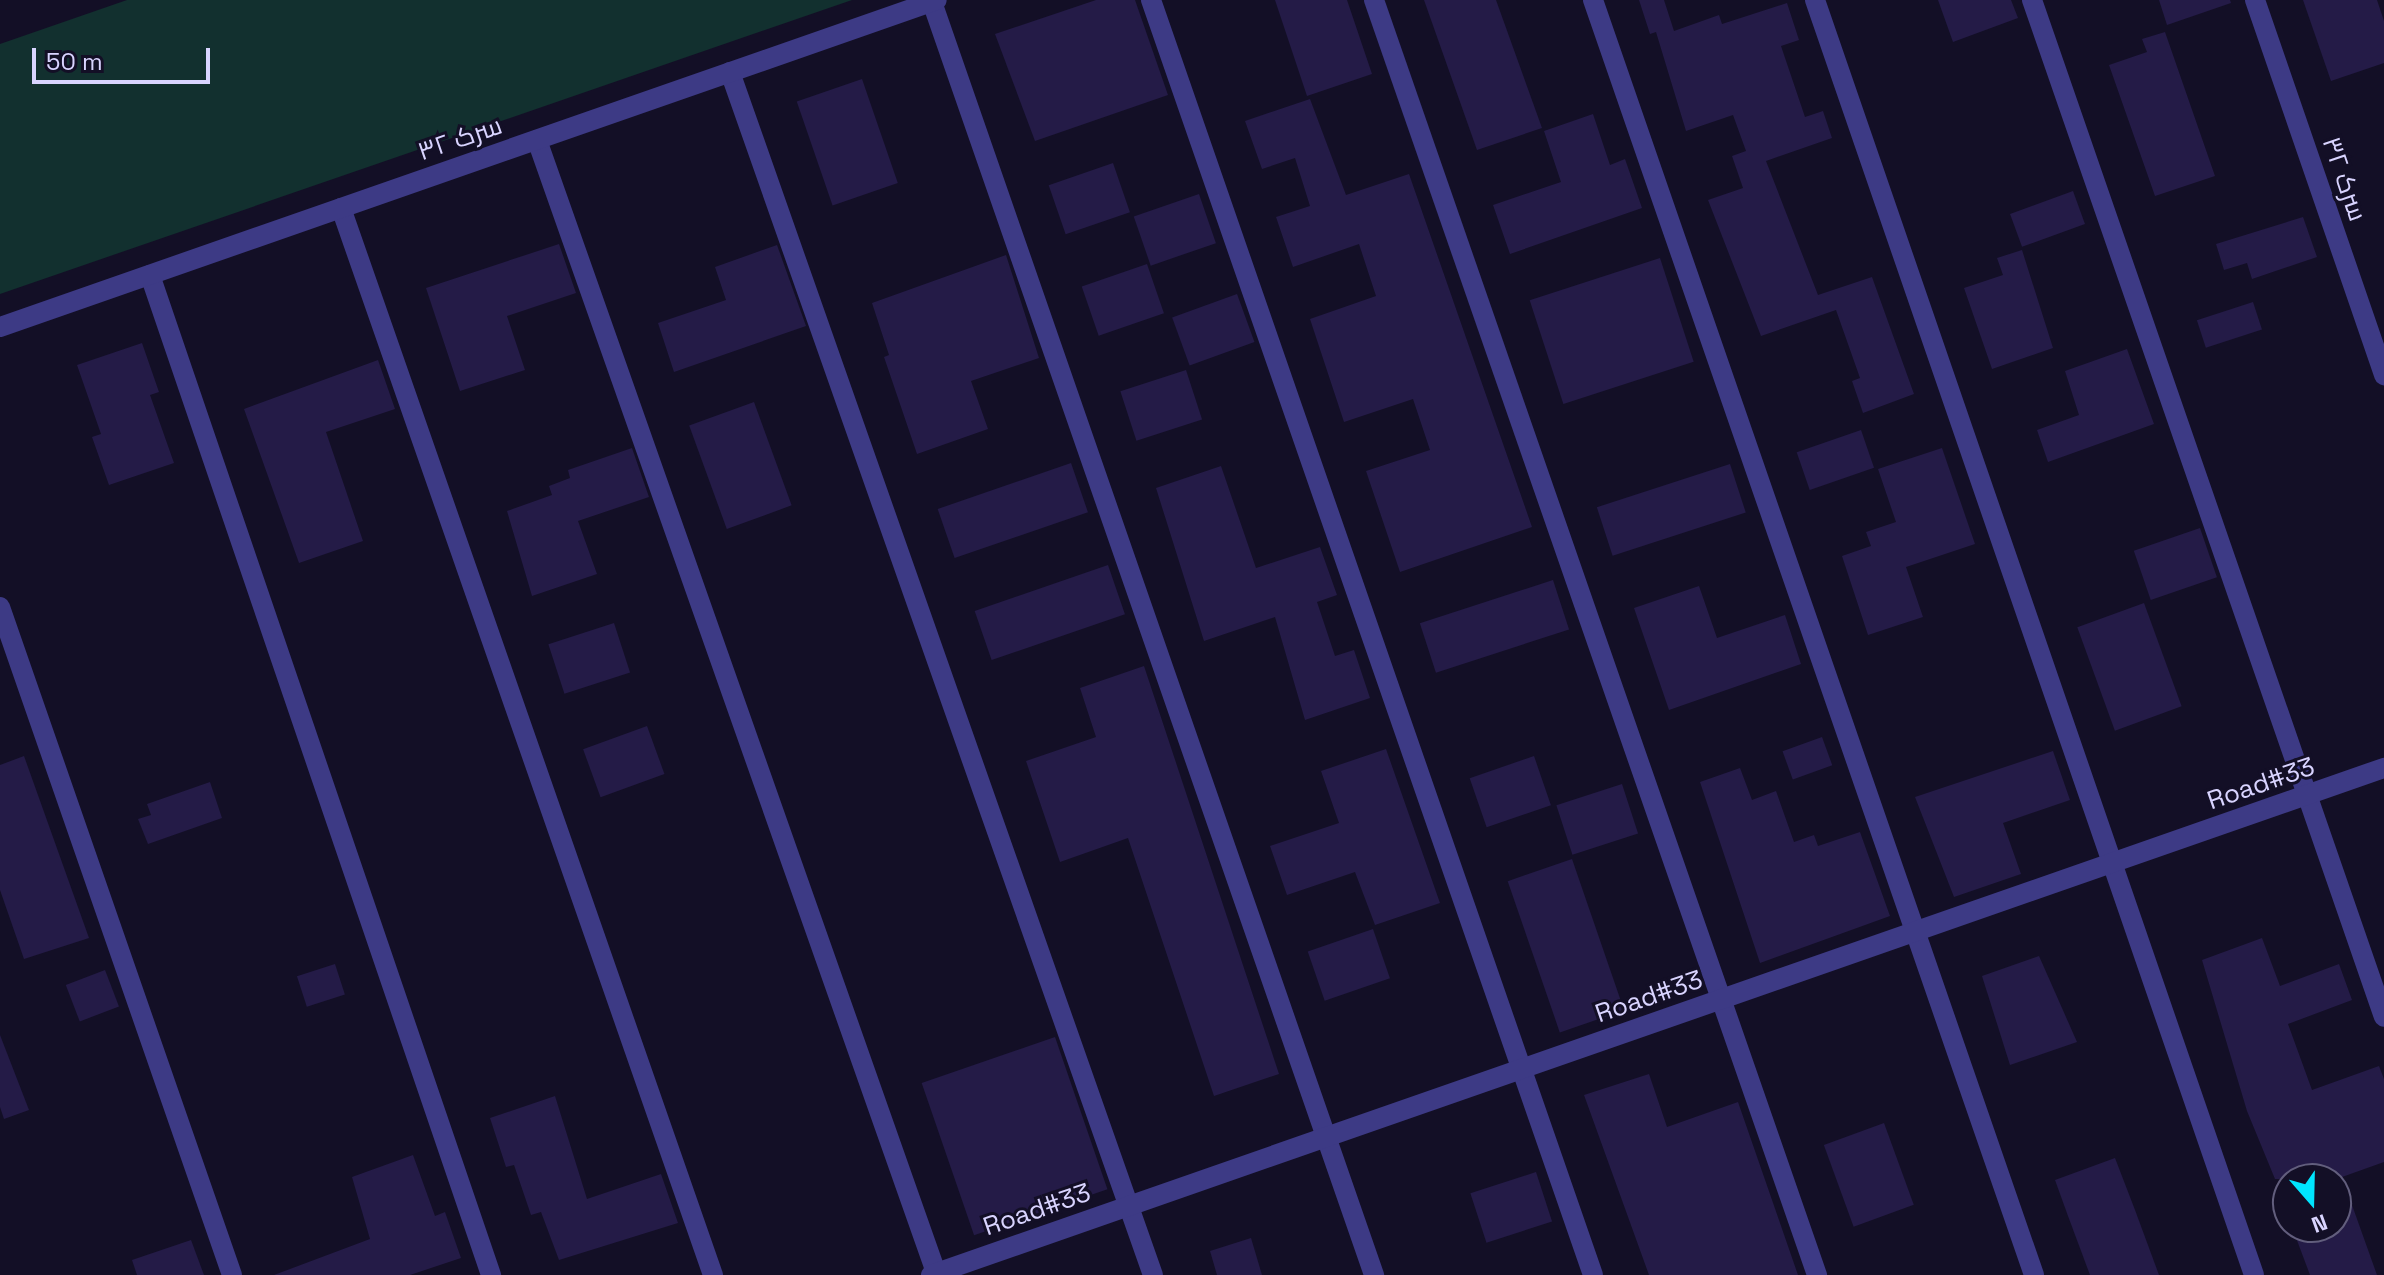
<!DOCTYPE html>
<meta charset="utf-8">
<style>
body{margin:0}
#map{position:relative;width:2384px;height:1275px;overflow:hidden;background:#130f26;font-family:"Space Grotesk",Cairo,sans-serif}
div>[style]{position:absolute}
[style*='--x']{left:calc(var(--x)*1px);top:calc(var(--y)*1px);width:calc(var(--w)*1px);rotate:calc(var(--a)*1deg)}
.green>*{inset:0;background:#12302f}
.building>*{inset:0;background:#241b47;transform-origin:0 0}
.minor>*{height:20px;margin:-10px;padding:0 10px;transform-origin:10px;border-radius:10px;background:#3d3a85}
span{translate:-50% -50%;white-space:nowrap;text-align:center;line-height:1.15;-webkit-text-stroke:6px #130f26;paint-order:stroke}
.street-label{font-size:26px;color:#d9d4ff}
.north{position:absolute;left:2272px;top:1163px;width:80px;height:80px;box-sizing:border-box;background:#130f26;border:2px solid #625e7d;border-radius:50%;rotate:160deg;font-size:22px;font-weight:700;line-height:32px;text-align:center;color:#d9d4ff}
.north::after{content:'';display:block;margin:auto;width:28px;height:36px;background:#00e5ff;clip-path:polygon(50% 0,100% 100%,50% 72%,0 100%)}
.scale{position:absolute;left:32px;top:48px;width:178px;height:36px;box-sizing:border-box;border:4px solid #d9d4ff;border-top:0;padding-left:10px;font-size:24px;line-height:28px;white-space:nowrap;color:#d9d4ff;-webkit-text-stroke:6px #130f26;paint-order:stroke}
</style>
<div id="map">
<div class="green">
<i style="clip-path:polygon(127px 0,852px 0,0 294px,0 44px)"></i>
</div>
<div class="building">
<i style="clip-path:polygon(1096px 0,1135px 0,1168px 95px,1035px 141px,995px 34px)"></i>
<i style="clip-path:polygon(1275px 0,1347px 0,1372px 74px,1307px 96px)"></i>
<i style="clip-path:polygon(1424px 0,1496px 0,1542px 128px,1477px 150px)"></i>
<i style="clip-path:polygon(1639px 0,1664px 0,1674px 31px,1719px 15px,1722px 24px,1787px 3px,1799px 40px,1781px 46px,1805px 117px,1823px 111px,1832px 138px,1766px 161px,1818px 295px,1872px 277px,1914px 394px,1863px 413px,1852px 381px,1860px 378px,1836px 310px,1761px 336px,1708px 200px,1743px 188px,1732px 156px,1746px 151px,1733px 115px,1686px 131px,1656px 32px,1650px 34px)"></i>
<i style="clip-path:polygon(1938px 0,2011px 0,2018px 18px,1953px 42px)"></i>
<i style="clip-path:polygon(2159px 0,2230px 0,2231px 3px,2167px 25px)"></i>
<i style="clip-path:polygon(2303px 0,2377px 0,2384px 21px,2384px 63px,2331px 81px)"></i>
<i style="clip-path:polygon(2165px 32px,2215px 176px,2155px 196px,2109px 65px,2147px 52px,2142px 39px)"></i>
<i style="left:862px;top:79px;width:110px;height:69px;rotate:71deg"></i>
<i style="clip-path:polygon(1310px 99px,1346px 195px,1409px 174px,1532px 527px,1400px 572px,1366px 471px,1430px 450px,1413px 399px,1344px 422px,1310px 319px,1376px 296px,1359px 244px,1293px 267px,1276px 217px,1310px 206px,1295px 158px,1262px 169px,1245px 121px)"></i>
<i style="clip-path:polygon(1593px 114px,1610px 165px,1625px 159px,1642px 208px,1510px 254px,1493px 205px,1561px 182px,1544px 131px)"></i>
<i style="left:1113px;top:163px;width:52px;height:68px;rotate:71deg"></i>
<i style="left:2073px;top:191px;width:35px;height:67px;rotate:70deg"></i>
<i style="left:1199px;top:194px;width:52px;height:69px;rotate:71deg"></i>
<i style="clip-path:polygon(2303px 217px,2317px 257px,2252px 279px,2247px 263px,2224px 270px,2216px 244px)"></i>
<i style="clip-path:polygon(559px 244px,576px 293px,507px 316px,525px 370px,460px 391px,426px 288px)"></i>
<i style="clip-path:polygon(777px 245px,806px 326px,674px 372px,658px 323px,726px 300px,715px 267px)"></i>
<i style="clip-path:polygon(2022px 250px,2053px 348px,1992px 369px,1964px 288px,2003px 275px,1997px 258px)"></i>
<i style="clip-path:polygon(1006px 255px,1039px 358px,971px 381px,988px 429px,917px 454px,884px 357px,889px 355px,872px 303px)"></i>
<i style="left:1660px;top:258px;width:109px;height:137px;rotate:72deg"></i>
<i style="left:1147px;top:264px;width:52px;height:69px;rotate:71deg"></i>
<i style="left:1237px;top:294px;width:51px;height:69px;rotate:70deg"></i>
<i style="left:2253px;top:302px;width:29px;height:59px;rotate:72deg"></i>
<i style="clip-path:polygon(142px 343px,159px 392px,150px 395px,174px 463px,109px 485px,92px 437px,101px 434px,77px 365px)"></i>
<i style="clip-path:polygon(2127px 349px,2154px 424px,2048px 462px,2037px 430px,2079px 415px,2065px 371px)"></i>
<i style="clip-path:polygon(378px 360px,395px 409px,326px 432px,363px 541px,299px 563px,244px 409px)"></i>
<i style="left:1186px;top:370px;width:52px;height:69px;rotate:72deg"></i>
<i style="left:754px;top:402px;width:110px;height:69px;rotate:70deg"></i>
<i style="left:1861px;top:430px;width:40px;height:68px;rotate:71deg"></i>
<i style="clip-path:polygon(632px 448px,649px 497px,578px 521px,597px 574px,532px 596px,507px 511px,552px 495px,549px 486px,570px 478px,568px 470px)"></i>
<i style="clip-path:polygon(1942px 448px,1975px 544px,1906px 567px,1923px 617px,1868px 635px,1842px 556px,1871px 546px,1866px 532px,1896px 522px,1878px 469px)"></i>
<i style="left:1071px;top:463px;width:52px;height:141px;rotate:71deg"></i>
<i style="left:1730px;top:464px;width:51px;height:140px;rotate:72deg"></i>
<i style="clip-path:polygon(1221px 466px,1256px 568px,1320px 547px,1337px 595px,1317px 602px,1335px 656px,1354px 650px,1370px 698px,1305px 720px,1275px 617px,1204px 641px,1156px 488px)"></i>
<i style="left:2200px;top:528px;width:52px;height:70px;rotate:71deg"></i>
<i style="left:1108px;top:565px;width:52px;height:141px;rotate:71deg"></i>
<i style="left:1553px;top:580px;width:52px;height:140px;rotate:72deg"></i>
<i style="clip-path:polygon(1699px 586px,1717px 638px,1785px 615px,1801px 664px,1669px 710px,1634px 608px)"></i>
<i style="left:2144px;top:603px;width:110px;height:71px;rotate:70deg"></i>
<i style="left:614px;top:623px;width:52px;height:69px;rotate:72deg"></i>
<i style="clip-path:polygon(1144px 666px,1279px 1074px,1214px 1096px,1128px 838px,1060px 862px,1026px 761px,1096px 737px,1080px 688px)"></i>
<i style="left:647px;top:726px;width:51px;height:68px;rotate:70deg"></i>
<i style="left:1822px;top:737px;width:30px;height:42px;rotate:70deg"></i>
<i style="clip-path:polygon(1386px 749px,1440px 903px,1375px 925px,1355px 872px,1287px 895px,1270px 846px,1339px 823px,1321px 771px)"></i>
<i style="clip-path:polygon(2053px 751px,2070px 800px,2003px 823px,2021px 874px,1954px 897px,1915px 797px)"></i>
<i style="clip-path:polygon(24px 756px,89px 938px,24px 959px,0 890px,0 765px)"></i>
<i style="left:1534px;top:756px;width:52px;height:68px;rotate:71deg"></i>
<i style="clip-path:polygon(1740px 768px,1752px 800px,1776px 791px,1794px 842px,1814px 835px,1818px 846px,1860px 832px,1890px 916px,1760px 963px,1700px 782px)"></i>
<i style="clip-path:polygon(210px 782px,222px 818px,148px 844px,138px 819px,151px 815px,147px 804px)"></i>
<i style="left:1622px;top:784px;width:52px;height:69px;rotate:72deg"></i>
<i style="left:1572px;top:859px;width:160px;height:68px;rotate:71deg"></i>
<i style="left:1373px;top:929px;width:52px;height:69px;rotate:71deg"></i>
<i style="clip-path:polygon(2262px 938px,2280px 986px,2339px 964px,2352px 1000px,2288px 1024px,2312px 1090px,2379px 1066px,2384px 1079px,2384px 1162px,2342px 1177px,2377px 1275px,2310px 1275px,2292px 1227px,2336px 1227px,2336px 1179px,2275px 1179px,2247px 1111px,2202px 960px)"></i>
<i style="clip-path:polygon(2039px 956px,2077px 1042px,2010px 1065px,1982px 976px)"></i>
<i style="left:335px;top:964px;width:32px;height:40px;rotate:72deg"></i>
<i style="left:105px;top:970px;width:39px;height:42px;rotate:69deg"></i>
<i style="clip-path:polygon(0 1035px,29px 1110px,4px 1119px,0 1107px)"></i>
<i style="left:1055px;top:1037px;width:161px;height:141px;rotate:71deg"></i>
<i style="clip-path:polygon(1649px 1074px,1667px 1127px,1738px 1102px,1798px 1275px,1649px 1275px,1584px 1095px)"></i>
<i style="clip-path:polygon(555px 1096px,587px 1199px,661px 1174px,678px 1223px,559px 1260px,541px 1212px,531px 1215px,514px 1165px,506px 1167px,490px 1118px)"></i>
<i style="left:1884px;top:1123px;width:87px;height:64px;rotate:70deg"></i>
<i style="clip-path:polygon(413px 1155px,435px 1216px,445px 1212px,461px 1258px,410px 1275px,274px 1275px,370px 1239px,352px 1177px)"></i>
<i style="clip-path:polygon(2115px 1158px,2135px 1210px,2159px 1275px,2090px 1275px,2068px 1216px,2055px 1180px)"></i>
<i style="left:1536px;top:1172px;width:52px;height:69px;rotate:72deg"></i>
<i style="clip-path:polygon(1251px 1238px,1262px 1275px,1217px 1275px,1210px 1251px)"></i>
<i style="clip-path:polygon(191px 1240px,204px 1275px,137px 1275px,132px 1260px)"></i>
</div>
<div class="minor">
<i style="--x:1151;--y:0;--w:1349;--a:70.88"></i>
<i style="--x:1374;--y:0;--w:1350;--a:70.84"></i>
<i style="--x:1593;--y:0;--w:1349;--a:70.92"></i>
<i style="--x:1815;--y:0;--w:1348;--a:71"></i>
<i style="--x:2032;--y:0;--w:1076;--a:70.91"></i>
<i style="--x:2255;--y:0;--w:397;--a:71"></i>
<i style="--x:932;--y:2;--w:1348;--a:70.85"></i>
<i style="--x:730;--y:72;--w:1275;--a:70.63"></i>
<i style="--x:537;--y:140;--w:1203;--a:70.59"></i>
<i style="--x:341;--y:208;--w:1130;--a:70.78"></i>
<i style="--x:150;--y:275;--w:1057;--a:71.17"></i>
<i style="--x:0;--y:327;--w:992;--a:-19.24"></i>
<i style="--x:0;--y:607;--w:707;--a:70.85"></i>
<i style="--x:931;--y:1275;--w:1539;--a:-19.24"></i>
</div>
<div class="street-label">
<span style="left:460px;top:139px;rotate:-19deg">سرک ۳۲</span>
<span style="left:2344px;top:179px;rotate:71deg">سرک ۳۲</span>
<span style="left:2261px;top:784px;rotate:-19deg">Road#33</span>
<span style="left:1649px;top:997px;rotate:-19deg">Road#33</span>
<span style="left:1037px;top:1210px;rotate:-19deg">Road#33</span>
</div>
<div class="north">N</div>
<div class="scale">50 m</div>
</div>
